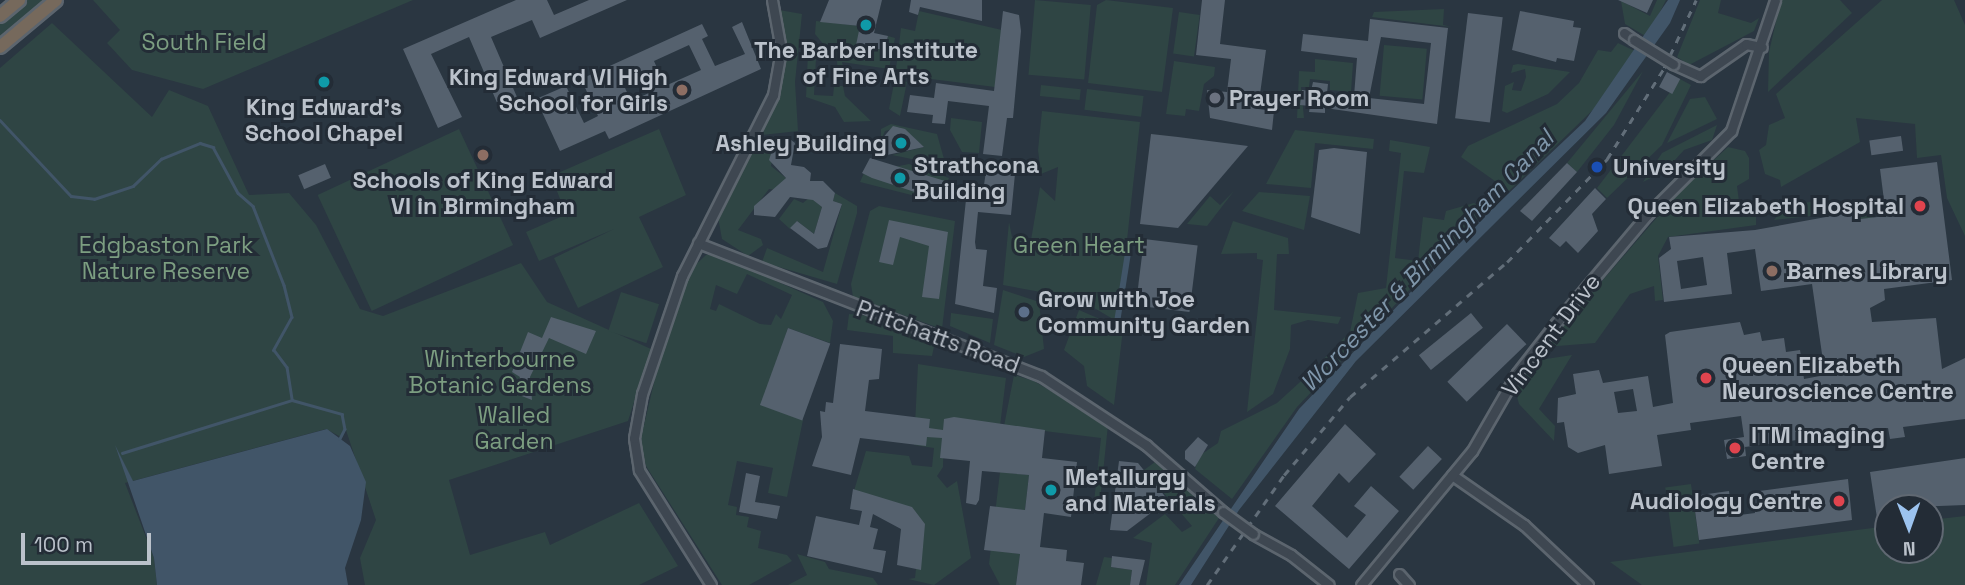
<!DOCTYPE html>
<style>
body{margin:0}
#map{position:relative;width:1965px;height:585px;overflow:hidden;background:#2a3641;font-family:"Space Grotesk",sans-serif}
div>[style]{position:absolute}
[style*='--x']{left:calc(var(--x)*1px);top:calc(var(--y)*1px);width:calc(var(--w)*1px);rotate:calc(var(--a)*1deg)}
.green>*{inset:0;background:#2f4544;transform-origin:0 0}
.water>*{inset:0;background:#415568;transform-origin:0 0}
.stream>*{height:2.5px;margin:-1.25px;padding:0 1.25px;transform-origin:1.25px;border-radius:1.25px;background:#415568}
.building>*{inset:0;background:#55616e;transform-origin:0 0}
.roads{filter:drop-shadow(2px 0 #5c656e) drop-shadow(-2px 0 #5c656e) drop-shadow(0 2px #5c656e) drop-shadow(0 -2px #5c656e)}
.minor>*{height:9px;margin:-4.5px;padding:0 4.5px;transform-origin:4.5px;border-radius:4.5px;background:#3e4751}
.highway>*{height:12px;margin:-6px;padding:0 6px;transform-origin:6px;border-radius:6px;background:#76695c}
.rail>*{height:2.5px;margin-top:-1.25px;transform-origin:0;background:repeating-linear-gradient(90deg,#626e79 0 7px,transparent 0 14px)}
.bridges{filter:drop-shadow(2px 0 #5c656e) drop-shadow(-2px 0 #5c656e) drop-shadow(0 2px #5c656e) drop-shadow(0 -2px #5c656e)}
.minor-bridge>*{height:9px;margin:-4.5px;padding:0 4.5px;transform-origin:4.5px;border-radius:4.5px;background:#3e4751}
.dots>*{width:19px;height:19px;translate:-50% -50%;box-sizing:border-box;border:4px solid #232c36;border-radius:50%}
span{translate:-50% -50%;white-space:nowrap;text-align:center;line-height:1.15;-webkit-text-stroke:6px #232c36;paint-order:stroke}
.park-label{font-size:23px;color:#7c9e81}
.poi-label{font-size:23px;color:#bbc2cb;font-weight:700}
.right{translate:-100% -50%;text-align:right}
.left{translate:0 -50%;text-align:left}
.street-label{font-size:23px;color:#bbc2cb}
.water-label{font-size:24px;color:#7f96aa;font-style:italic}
.north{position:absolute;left:1874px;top:494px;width:70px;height:70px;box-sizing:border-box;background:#232c36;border:2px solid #606872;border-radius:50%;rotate:179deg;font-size:19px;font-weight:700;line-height:28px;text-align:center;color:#bbc2cb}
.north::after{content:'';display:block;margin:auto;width:24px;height:32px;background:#9cc3ef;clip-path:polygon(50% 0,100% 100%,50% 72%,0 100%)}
.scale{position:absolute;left:21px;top:533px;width:130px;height:32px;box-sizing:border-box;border:4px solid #bbc2cb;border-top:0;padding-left:9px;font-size:21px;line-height:24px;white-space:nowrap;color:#bbc2cb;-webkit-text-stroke:5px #232c36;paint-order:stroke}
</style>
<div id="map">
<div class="green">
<i style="clip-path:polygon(26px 0,46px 0,0 38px,0 22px)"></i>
<i style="clip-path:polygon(93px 0,413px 0,203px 89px,132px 70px,107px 43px,120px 30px)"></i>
<i style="left:1035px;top:0;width:56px;height:75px;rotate:5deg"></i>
<i style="clip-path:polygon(1106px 0,1173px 8px,1162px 92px,1088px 83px,1097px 5px)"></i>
<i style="clip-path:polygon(1657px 0,1666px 0,1647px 37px,1625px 24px,1621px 1px,1650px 16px)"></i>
<i style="clip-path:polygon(1700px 0,1721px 0,1718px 13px,1751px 23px,1759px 18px,1754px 31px,1689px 65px,1677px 57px)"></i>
<i style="clip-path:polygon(1781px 0,1840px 0,1852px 13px,1768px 92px,1769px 52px)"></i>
<i style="clip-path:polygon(1882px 0,1954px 0,1965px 25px,1965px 236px,1947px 198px,1941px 155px,1917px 158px,1915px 124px,1856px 118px,1860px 142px,1781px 187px,1780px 180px,1765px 174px,1759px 150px,1766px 145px,1769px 125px,1785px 118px,1776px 94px)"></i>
<i style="clip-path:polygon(1444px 9px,1443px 25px,1452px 27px,1372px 17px,1374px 12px)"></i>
<i style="clip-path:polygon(779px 10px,802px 14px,795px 82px,798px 131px,762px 135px,785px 69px)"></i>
<i style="clip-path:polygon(919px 11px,1002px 30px,995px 87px,915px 77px,896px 69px,901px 28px,915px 31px)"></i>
<i style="left:1179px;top:12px;width:21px;height:42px;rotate:8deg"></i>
<i style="clip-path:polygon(816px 21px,860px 26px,857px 45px,884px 50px,888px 36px,895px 38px,889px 69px,842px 62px,846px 78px,838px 79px,837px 61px,815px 34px)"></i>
<i style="clip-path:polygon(52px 23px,152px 117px,169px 90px,208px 106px,249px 195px,289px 193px,316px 225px,360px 309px,383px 316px,521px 263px,547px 302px,651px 349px,628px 421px,449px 480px,470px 555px,545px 532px,550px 545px,639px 503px,678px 566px,639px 585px,365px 585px,360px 558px,376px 520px,346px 430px,341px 437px,326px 429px,125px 483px,154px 558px,157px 585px,0 585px,0 68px)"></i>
<i style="clip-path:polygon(1618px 43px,1635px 51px,1600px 103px,1509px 191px,1461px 157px,1468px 146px,1557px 104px,1579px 83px,1598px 50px,1611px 52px)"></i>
<i style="left:1384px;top:45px;width:43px;height:51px;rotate:5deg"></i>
<i style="clip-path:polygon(816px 50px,823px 59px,816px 59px,814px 95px,833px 96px,834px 86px,843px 86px,845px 96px,871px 121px,844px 122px,835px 107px,806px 97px,808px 53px)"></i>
<i style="clip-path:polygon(1315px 59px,1353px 63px,1351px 92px,1330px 90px,1330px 81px,1310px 79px,1309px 87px,1301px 87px,1304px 118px,1297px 118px,1299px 71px,1315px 72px)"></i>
<i style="clip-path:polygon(1174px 61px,1215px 67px,1214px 76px,1204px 84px,1199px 111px,1186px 109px,1185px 116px,1166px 114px)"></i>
<i style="clip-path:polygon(1513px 65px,1518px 64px,1570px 72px,1548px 94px,1507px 113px,1502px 111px,1505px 86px,1514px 82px,1512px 90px,1521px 91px,1526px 77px,1525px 69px,1511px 73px)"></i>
<i style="clip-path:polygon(1643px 71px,1614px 125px,1577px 172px,1567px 163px)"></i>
<i style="clip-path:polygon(895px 78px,907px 82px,900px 116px,889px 109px)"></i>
<i style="clip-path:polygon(1680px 79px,1691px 85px,1662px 145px,1607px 198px,1597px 188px)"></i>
<i style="left:1041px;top:85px;width:40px;height:11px;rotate:6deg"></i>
<i style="left:1087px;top:89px;width:57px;height:21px;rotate:7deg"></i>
<i style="clip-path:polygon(1705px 97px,1717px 119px,1667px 143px,1690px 99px)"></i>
<i style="clip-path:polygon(1042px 111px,1140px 122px,1118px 322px,1079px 299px,1003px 285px,1009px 222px,1012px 237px,1031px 240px,1040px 187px,1055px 201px,1058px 167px,1041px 174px,1038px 150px)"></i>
<i style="clip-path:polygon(951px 118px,982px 122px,979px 153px,962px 152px,950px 130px)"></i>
<i style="clip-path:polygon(891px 124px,937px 134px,946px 166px,892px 155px,924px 147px,899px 127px,885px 131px,881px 140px,881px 129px)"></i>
<i style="clip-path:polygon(1717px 125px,1712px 140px,1684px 150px,1665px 171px,1643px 182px,1662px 153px)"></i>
<i style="left:459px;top:129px;width:128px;height:156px;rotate:65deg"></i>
<i style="clip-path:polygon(659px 129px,686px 195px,639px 217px,663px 267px,578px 308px,554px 258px,614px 229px,539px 261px,526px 232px,565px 215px,568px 219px,551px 176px)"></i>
<i style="clip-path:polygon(1295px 130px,1374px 139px,1373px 149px,1315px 143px,1311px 188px,1266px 184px)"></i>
<i style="clip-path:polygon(760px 138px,776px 138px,771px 166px,786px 178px,776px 190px,769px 189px,738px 230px,761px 239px,763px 245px,748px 256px,722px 239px,718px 217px)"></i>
<i style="clip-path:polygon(1390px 140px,1430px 147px,1424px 173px,1404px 171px,1395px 258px,1418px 261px,1423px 217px,1444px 220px,1446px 211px,1474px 203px,1485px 211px,1297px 407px,1232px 499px,1195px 469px,1199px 456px,1218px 443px,1221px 431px,1277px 403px,1311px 372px,1350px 332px,1358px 293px,1386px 288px,1401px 153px,1389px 151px)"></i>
<i style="clip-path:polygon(1728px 147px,1745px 151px,1749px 158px,1749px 179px,1737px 186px,1741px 217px,1756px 216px,1756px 225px,1668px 237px,1658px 256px,1663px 300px,1655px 301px,1654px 286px,1630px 294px,1595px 343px,1545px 347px,1679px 192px)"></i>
<i style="clip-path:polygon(909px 164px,949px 178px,939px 202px,860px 182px,864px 173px)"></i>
<i style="clip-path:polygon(1234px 191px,1207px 226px,1187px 224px,1210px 196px,1220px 205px)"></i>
<i style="clip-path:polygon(1259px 192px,1310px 196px,1304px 230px,1242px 211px)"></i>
<i style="clip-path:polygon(835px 193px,857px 206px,857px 213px,837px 284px,762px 262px,767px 248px,823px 272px,842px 204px,833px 201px)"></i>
<i style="clip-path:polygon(810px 197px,822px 207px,814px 234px,797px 221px,790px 229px,779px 219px,794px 199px,803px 203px)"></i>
<i style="clip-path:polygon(1816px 201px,1818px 208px,1866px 202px,1873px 218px,1860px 219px,1858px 211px,1774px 220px,1785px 206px)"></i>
<i style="clip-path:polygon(879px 206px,955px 221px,942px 329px,853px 297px,851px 284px,870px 211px)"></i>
<i style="clip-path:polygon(1233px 221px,1288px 238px,1289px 254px,1277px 254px,1274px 310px,1341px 317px,1338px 324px,1308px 320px,1291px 325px,1290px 349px,1273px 394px,1247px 412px,1263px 260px,1257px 259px,1257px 253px,1221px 254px)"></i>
<i style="clip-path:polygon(evenodd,706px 255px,718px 255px,823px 302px,833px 321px,830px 343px,788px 328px,761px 405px,803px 420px,787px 497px,768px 493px,773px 468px,737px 461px,728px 505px,737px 507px,736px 515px,749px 517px,747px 527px,761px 531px,758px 548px,787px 555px,792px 561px,749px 585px,722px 585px,646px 466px,640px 442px,661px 353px,688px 272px,706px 255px,747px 274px,792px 295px,781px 319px,776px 314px,771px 325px,760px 324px,719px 304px,716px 311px,710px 309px,716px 285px,737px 294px,747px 274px)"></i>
<i style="clip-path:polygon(1003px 290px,1039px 302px,1044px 349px,1024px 357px,994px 345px)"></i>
<i style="left:621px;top:292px;width:40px;height:41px;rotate:18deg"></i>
<i style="clip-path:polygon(1079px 310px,1123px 329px,1114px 405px,1087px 386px,1084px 366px,1064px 350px)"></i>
<i style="clip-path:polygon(951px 313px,993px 319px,990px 343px,950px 326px)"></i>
<i style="clip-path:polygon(849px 314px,871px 316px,935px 342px,932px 356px,893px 353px,893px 336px,847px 330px)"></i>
<i style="clip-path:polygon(1572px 355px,1539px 409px,1555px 426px,1554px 441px,1519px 404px,1514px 386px,1533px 361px)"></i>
<i style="clip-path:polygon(918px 364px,1006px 378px,1000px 426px,944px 419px,943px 467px,937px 476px,947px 488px,957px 481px,971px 558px,934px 585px,908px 579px,915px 578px,919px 542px,853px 494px,866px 451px,909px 456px,912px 465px,932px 467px,934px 448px,914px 445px)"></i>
<i style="clip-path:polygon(1014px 375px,1034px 381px,1108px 425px,1099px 511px,1093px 511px,1101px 438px,1004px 426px)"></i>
<i style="clip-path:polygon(1155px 462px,1221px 515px,1175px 585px,1146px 585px,1152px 543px,1133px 538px,1165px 514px,1182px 532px,1192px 526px,1144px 470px)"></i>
<i style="clip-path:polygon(1000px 472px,1029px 475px,1025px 510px,997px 509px,992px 550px,1020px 554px,1016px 585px,1000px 585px,989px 564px)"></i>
<i style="left:1691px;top:484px;width:60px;height:26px;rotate:82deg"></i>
<i style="clip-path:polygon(1965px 516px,1965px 585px,1642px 585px,1610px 562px,1888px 526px,1888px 550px,1930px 550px,1930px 520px)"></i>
<i style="clip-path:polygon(797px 554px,825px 562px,829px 569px,873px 578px,878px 585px,788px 585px,807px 575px)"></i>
<i style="clip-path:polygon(1104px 557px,1112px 558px,1111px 567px,1132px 570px,1130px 585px,1096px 585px)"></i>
</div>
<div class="water">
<i style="clip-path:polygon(1668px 0,1680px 0,1670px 23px,1606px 113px,1356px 361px,1239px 510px,1191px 585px,1179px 585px,1299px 409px,1470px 230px,1585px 121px)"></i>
<i style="left:1127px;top:240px;width:6px;height:82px;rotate:9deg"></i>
<i style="clip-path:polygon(327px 429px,350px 446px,366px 482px,361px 520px,345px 568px,348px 585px,157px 585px,154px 558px,115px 445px,133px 481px)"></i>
</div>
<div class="stream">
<i style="--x:0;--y:120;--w:104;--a:46.9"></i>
<i style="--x:71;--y:196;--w:23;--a:7"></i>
<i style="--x:94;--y:199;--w:41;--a:-18.4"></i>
<i style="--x:133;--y:186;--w:39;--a:-44"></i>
<i style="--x:161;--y:159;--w:42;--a:-22.3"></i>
<i style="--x:200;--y:143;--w:14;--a:17"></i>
<i style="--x:213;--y:147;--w:52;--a:61.5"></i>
<i style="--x:238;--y:193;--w:20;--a:41"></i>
<i style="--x:253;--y:206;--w:85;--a:68.6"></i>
<i style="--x:284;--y:285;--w:33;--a:76"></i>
<i style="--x:292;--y:317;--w:38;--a:119"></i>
<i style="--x:274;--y:350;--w:21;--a:53"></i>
<i style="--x:287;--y:367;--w:33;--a:81"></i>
<i style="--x:292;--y:400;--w:52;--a:15.6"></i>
<i style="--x:342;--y:414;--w:15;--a:79"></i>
<i style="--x:345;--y:429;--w:11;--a:117"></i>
<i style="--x:122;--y:453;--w:178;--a:-17.3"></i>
</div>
<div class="building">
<i style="clip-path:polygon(516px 0,547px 0,554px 15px,589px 0,627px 0,540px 38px,532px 20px,491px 37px,520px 104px,501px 112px,469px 37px,431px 54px,462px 117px,438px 128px,403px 49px)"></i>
<i style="clip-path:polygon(829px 0,882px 0,874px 33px,888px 36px,884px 50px,856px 45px,860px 26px,820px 22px)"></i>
<i style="clip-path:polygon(911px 0,982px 0,982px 21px,920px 7px,918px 15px,909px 12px)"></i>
<i style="clip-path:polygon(1202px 0,1225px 0,1220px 44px,1266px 50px,1258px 109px,1274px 111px,1272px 130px,1210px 118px,1207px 90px,1227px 92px,1231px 59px,1196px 55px)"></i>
<i style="clip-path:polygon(1618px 0,1653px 0,1647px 13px)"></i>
<i style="clip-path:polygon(1003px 11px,1019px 15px,1021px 31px,1013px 118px,1007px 118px,1002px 156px,983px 154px,989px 106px,948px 101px,945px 124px,932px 123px,933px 115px,907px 112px,910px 95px,934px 98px,936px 83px,994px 91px)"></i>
<i style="clip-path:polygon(1520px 11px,1574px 21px,1573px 27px,1581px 28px,1574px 61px,1557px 58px,1556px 62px,1512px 50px)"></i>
<i style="left:1468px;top:13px;width:35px;height:106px;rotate:7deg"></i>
<i style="clip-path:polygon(evenodd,1370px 19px,1448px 28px,1437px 124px,1325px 108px,1325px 113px,1309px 112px,1310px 106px,1300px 105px,1302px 90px,1311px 91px,1313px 82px,1328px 84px,1327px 93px,1354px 96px,1357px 58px,1301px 51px,1303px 34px,1368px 41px,1370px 19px,1381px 37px,1431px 43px,1424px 104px,1369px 98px,1381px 37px)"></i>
<i style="clip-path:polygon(evenodd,742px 22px,761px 69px,609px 139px,605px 131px,560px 151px,536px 99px,566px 86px,584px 123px,598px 116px,581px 79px,702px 24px,708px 36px,702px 39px,715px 66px,745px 54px,732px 27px,742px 22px,689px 45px,701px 70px,665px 86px,654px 61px,689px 45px,742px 22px,637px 69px,649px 93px,631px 101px,620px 77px,637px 69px)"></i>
<i style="left:1667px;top:72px;width:15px;height:17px;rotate:28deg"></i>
<i style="clip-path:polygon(893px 126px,905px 129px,924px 147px,887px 155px,881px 140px)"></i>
<i style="clip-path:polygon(1151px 134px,1178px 137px,1248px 146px,1178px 228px,1140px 224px)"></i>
<i style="clip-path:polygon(786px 136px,795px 143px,791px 165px,804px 167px,811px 173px,810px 181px,823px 181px,835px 193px,833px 201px,842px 204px,827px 247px,818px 249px,790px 228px,797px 221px,814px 234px,822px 207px,813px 200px,790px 197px,775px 217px,754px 215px,754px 206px,786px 178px,769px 160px,776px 138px)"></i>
<i style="left:1901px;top:136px;width:15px;height:32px;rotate:82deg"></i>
<i style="clip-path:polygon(1334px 148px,1367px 152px,1360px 234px,1311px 217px,1319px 150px)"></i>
<i style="clip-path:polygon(870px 158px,945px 181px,946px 192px,942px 199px,930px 197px,872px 178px,862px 173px)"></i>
<i style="clip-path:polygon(evenodd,1937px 162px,1952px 280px,1884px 289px,1885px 300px,1870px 308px,1872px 322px,1936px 318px,1942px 369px,1965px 358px,1965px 419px,1903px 427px,1905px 437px,1890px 439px,1888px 428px,1745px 447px,1746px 456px,1727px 459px,1724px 440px,1744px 437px,1741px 416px,1690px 423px,1691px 430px,1657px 435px,1662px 466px,1609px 474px,1605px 445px,1578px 453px,1568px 447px,1564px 422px,1557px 423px,1558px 398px,1576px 394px,1573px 374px,1599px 370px,1603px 383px,1648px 376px,1653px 407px,1673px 403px,1665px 335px,1670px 332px,1740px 322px,1744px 335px,1760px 332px,1762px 341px,1784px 338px,1786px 352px,1800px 350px,1804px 379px,1825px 375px,1812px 284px,1761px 291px,1755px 249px,1727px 253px,1732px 294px,1664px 302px,1659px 258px,1671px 249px,1669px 237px,1755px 230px,1859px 211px,1860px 219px,1886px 216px,1880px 169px,1937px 162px,1703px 257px,1707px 285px,1681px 289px,1677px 261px,1703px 257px,1937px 162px,1633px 389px,1637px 411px,1618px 413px,1614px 392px,1633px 389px)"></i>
<i style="clip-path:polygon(1567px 163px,1577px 172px,1532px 221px,1520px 211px)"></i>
<i style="left:325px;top:164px;width:15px;height:29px;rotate:67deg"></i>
<i style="clip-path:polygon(986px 171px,1015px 174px,1011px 215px,978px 212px,975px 242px,976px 249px,987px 250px,983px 286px,997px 288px,994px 313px,955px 304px,967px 190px,983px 192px)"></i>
<i style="clip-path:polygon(1595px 188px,1606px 199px,1592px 214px,1598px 231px,1578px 253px,1566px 241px,1560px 247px,1549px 238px)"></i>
<i style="clip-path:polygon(889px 220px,948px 232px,939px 299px,922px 297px,929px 246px,900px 237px,893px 265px,879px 262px)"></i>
<i style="left:1144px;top:239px;width:54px;height:67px;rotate:7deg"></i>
<i style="left:1471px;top:313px;width:19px;height:67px;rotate:51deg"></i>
<i style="clip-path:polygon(551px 317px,596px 331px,586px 354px,549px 338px,530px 377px,532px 400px,514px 393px,520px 377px,512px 372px,528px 332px,542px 338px)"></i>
<i style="left:1507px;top:324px;width:28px;height:83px;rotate:46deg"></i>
<i style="left:788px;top:328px;width:45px;height:82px;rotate:20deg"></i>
<i style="clip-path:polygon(840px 344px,882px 349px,879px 379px,869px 380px,865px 411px,930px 419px,929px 428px,943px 430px,944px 419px,954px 417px,1045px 430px,1042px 458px,1077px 462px,1071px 517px,1044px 513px,1040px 547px,1067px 550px,1066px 561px,1084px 563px,1081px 585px,1016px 585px,1020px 554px,984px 550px,990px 506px,1025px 510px,1029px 475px,982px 471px,979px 500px,976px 505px,966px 503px,970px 461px,940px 458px,942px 438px,927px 437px,926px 446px,860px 438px,851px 475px,812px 466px,822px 437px,820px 411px,825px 412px,826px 402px,833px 403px)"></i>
<i style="clip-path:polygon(1345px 424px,1376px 454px,1349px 483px,1339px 473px,1312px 506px,1347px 538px,1366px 515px,1354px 506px,1371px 486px,1399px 511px,1349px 569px,1275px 506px)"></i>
<i style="clip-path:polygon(1198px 437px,1208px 445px,1195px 467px,1185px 459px,1185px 451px)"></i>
<i style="left:1428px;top:446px;width:19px;height:42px;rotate:43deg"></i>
<i style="clip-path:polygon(1965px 458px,1965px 505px,1888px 508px,1888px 516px,1877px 518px,1870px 472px)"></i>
<i style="clip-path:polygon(1119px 461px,1138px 463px,1168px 500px,1127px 531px,1110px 530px)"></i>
<i style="clip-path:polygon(746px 473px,760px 476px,755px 502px,780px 506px,777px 519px,739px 512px)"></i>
<i style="clip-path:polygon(1848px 479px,1852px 520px,1699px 540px,1693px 496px,1729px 491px,1732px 516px,1755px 513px,1752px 492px)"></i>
<i style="clip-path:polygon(853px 489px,912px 507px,925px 524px,921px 570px,897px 565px,901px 529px,873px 514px,870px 527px,878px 529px,873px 549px,886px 551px,882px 573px,807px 556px,816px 516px,859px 525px,862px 511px,850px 509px)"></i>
<i style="clip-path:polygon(1112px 556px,1145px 560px,1139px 585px,1130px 585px,1132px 570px,1111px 567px)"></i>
</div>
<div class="roads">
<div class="minor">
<i style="--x:1624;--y:33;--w:12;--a:35"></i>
<i style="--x:1673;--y:64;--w:30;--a:24"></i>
<i style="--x:1700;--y:76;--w:56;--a:-34.8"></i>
<i style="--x:1746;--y:44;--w:16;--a:11"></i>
<i style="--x:698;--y:243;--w:368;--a:21.2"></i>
<i style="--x:1041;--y:376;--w:126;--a:33.3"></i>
<i style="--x:1146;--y:445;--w:102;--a:41"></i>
<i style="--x:1452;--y:475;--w:88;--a:34.8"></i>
<i style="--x:1524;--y:525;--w:88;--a:43.2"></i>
<i style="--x:1253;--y:534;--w:43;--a:28.9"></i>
<i style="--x:1291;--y:555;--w:48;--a:38.3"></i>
<i style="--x:1399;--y:574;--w:15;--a:48"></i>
<i style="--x:711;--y:585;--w:136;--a:-122.1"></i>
<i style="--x:639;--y:470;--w:32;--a:-99"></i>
<i style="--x:634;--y:438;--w:45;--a:-79.7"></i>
<i style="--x:642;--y:394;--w:125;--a:-71.3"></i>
<i style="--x:682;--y:276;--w:203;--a:-63.3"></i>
<i style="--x:773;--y:95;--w:46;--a:-79.9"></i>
<i style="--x:781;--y:50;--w:51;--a:-100.2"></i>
<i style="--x:1361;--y:585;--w:174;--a:-50.4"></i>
<i style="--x:1472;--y:451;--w:90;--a:-60"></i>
<i style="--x:1517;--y:373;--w:63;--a:-52"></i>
<i style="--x:1556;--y:323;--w:141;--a:-49.9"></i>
<i style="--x:1647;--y:215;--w:119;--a:-45"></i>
<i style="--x:1731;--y:131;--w:138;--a:-71.4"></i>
</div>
<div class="highway">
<i style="--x:0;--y:16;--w:25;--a:-40"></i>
<i style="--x:0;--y:47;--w:73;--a:-40"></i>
</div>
</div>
<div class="rail">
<i style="--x:1207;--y:585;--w:134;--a:-55"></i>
<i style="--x:1284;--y:475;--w:102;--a:-49.8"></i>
<i style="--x:1350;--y:397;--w:207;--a:-40.7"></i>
<i style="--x:1507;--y:262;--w:144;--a:-45.8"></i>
<i style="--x:1607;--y:159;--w:107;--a:-57.9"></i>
<i style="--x:1664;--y:68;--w:75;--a:-64.8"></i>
</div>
<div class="bridges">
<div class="minor-bridge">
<i style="--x:1634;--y:40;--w:46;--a:31.6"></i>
<i style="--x:1223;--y:512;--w:37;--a:36"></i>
</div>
</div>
<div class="dots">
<i style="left:866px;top:25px;background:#0f9aa8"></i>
<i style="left:324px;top:82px;background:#0f9aa8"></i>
<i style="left:682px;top:90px;background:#8d6e63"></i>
<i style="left:1215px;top:98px;background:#6b7280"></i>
<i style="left:901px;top:143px;background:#0f9aa8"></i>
<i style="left:483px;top:155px;background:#8d6e63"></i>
<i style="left:1597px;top:167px;background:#1a4fb4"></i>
<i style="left:900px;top:178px;background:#0f9aa8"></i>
<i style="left:1920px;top:206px;background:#e0444e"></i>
<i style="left:1772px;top:271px;background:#8d6e63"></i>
<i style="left:1024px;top:312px;background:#5c6f8a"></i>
<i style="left:1706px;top:378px;background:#e0444e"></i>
<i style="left:1735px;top:448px;background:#e0444e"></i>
<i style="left:1051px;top:490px;background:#0f9aa8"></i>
<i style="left:1839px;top:501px;background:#e0444e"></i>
</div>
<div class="park-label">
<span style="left:204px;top:42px">South Field</span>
<span style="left:166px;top:258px">Edgbaston Park<br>Nature Reserve</span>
<span style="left:1079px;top:245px">Green Heart</span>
<span style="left:500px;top:372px">Winterbourne<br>Botanic Gardens</span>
<span style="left:514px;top:428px">Walled<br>Garden</span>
</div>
<div class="poi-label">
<span style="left:866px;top:63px">The Barber Institute<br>of Fine Arts</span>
<span class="right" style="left:668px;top:90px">King Edward VI High<br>School for Girls</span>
<span class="left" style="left:1229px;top:98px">Prayer Room</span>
<span style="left:324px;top:120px">King Edward's<br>School Chapel</span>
<span class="right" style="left:887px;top:143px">Ashley Building</span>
<span class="left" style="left:914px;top:178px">Strathcona<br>Building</span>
<span class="left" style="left:1613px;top:167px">University</span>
<span style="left:483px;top:193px">Schools of King Edward<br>VI in Birmingham</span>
<span class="right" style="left:1904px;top:206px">Queen Elizabeth Hospital</span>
<span class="left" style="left:1786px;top:271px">Barnes Library</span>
<span class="left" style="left:1038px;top:312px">Grow with Joe<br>Community Garden</span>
<span class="left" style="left:1722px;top:378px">Queen Elizabeth<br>Neuroscience Centre</span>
<span class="left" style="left:1751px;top:448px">ITM imaging<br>Centre</span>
<span class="left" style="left:1065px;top:490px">Metallurgy<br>and Materials</span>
<span class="right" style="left:1823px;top:501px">Audiology Centre</span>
</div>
<div class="street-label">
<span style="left:1551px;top:335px;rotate:-53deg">Vincent Drive</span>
<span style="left:938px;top:337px;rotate:20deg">Pritchatts Road</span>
</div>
<div class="water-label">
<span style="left:1427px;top:261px;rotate:-46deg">Worcester &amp; Birmingham Canal</span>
</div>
<div class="north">N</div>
<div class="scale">100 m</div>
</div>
